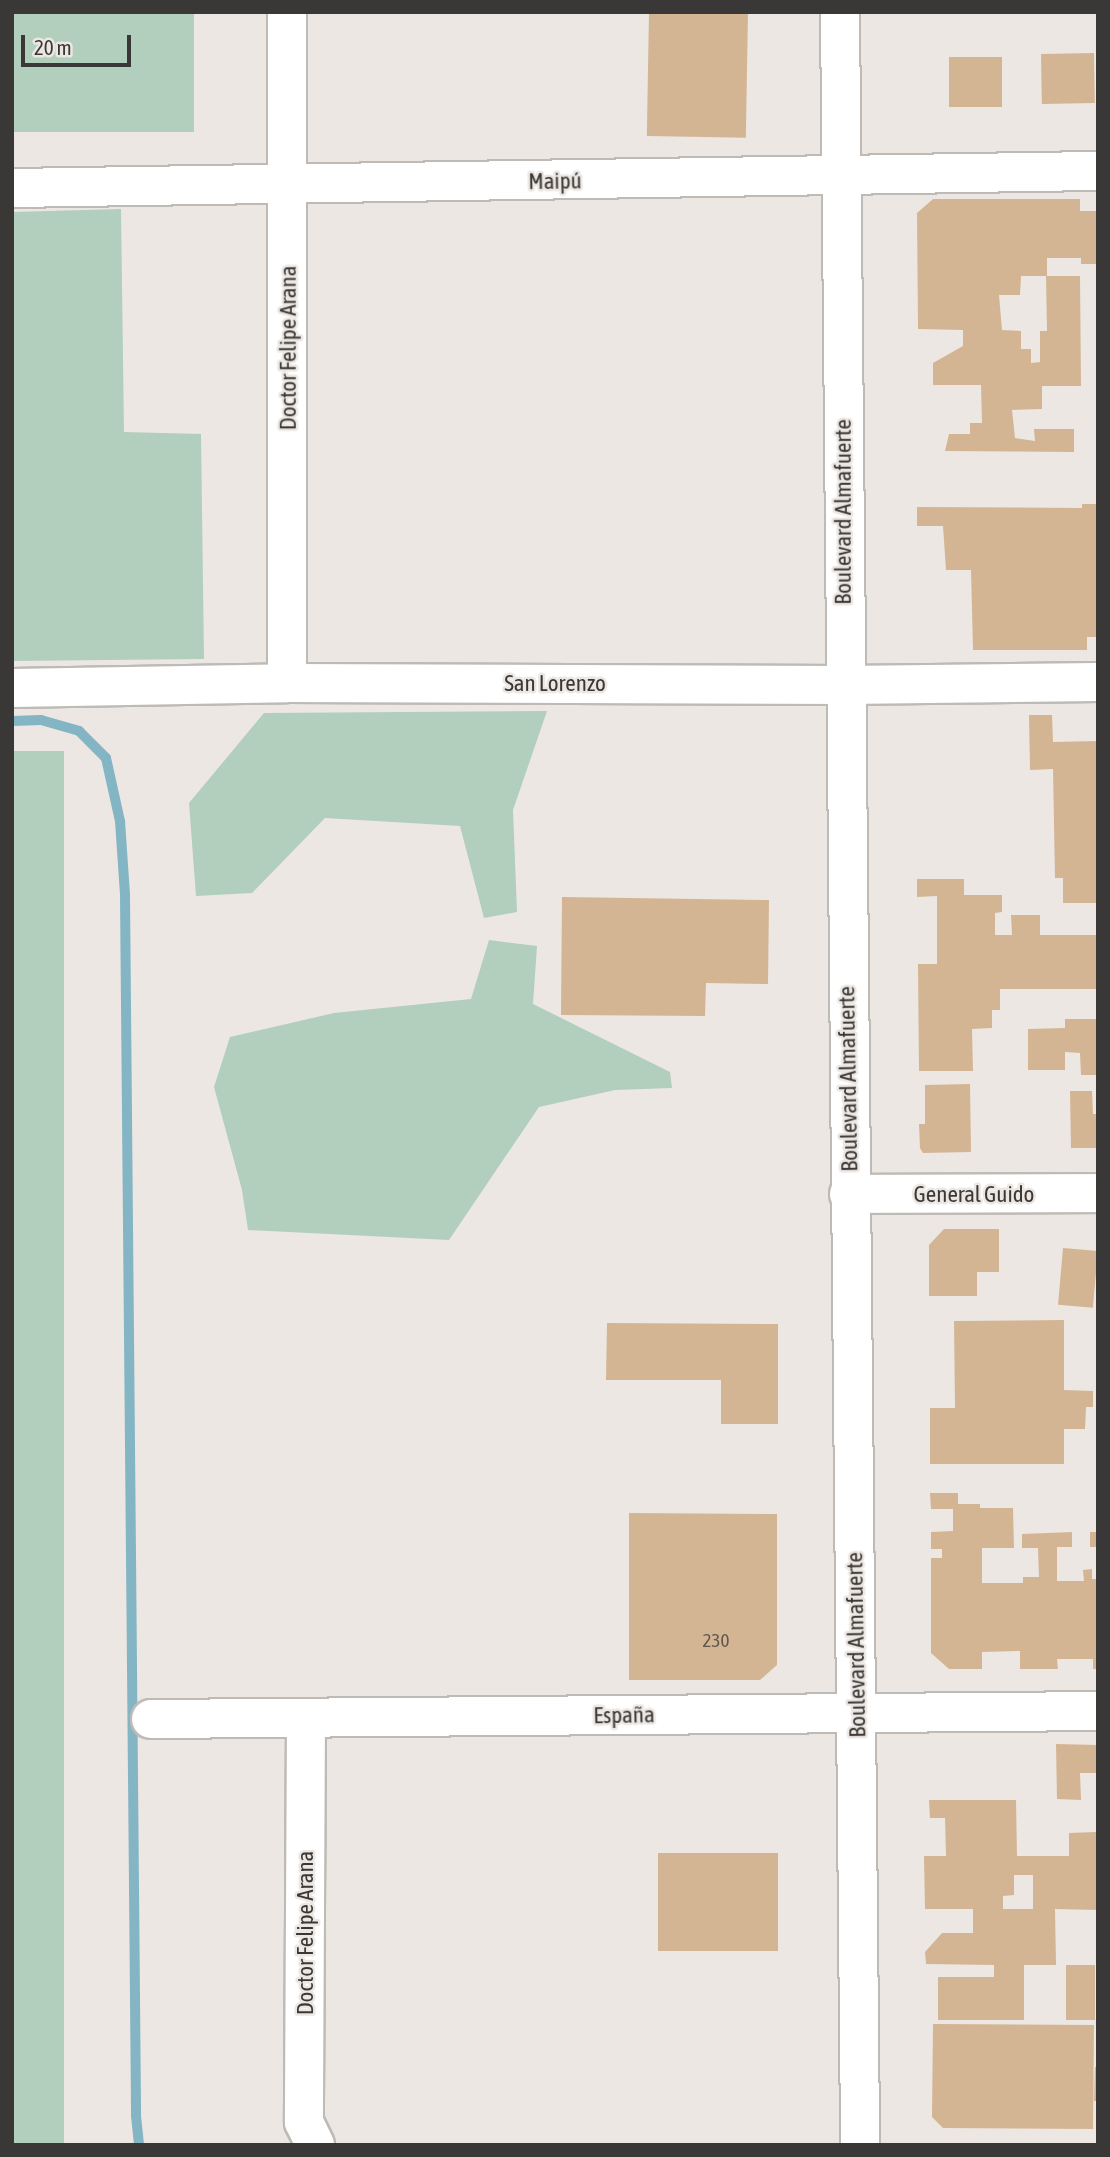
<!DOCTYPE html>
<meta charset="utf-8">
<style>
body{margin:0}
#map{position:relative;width:1110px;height:2157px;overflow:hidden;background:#ece7e3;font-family:"Asap Condensed",sans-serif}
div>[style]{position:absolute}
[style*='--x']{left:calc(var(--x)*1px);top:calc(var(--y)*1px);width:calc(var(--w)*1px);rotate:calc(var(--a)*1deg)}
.green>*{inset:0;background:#b1cfbc;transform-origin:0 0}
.stream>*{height:10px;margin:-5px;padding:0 5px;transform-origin:5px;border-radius:5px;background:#83b5c4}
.building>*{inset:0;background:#d3b593;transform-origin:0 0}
.roads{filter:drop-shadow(2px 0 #bebab5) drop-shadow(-2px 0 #bebab5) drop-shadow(0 2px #bebab5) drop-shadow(0 -2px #bebab5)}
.minor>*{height:38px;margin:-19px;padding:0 19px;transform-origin:19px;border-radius:19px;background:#fff}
.major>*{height:38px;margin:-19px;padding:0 19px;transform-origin:19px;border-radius:19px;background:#fff}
span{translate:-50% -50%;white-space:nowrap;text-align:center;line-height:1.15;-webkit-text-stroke:5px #ece7e3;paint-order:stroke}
.number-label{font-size:19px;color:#60574d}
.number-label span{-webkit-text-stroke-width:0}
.street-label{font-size:23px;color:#3a3836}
.frame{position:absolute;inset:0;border:14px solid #3a3836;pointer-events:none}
.scale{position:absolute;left:21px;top:35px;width:110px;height:32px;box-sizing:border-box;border:4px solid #3a3836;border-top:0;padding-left:9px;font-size:21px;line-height:24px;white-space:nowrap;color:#3a3836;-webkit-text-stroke:5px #ece7e3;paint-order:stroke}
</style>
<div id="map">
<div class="green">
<i style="left:12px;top:12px;width:182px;height:120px"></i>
<i style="clip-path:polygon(121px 209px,124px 432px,201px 434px,204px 659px,12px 661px,12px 212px)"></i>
<i style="clip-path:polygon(547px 711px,513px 810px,517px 912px,484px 918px,460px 826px,325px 818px,252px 893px,196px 896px,189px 803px,264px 713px)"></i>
<i style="left:12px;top:751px;width:52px;height:1394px"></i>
<i style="clip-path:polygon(489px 940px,537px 946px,533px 1004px,670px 1072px,672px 1088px,615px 1090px,539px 1107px,449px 1240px,248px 1230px,242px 1190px,214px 1087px,230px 1037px,334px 1013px,471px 999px)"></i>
</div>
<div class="stream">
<i style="--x:12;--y:721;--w:29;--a:-2"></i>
<i style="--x:41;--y:720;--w:40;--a:16"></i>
<i style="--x:79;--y:731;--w:38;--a:45"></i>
<i style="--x:106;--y:758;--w:65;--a:77.5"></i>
<i style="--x:120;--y:821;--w:74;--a:86.1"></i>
<i style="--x:125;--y:895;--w:1221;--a:89.48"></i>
<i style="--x:136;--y:2116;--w:29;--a:84"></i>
</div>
<div class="building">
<i style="left:649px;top:12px;width:99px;height:124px;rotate:1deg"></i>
<i style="left:1094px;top:53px;width:50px;height:53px;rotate:89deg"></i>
<i style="left:1002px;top:57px;width:50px;height:53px;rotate:90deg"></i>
<i style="clip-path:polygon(evenodd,933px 199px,1080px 199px,1080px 211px,1098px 211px,1098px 264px,1081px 264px,1081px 258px,1047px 258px,1047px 276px,1080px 276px,1081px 386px,1042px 386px,1042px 409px,1012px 410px,1015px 438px,1035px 441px,1034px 429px,1074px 429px,1074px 452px,945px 451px,949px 434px,970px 434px,970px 423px,982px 423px,981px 385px,933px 385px,933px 363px,963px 346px,963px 330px,918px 329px,917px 213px,933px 199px,1021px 276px,1046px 276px,1047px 331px,1040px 331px,1040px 362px,1031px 363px,1031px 349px,1021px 349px,1021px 331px,1002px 330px,999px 295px,1020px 295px,1021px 276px)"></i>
<i style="clip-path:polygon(1082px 504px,1098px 504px,1098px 637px,1087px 637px,1087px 650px,973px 650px,971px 570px,946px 570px,943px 526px,917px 526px,917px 507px,1082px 508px)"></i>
<i style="clip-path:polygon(1029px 715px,1052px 715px,1053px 742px,1098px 741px,1097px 903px,1063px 903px,1063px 878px,1055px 878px,1053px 769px,1030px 770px)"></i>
<i style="clip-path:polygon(917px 879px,964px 879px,964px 895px,1002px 895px,1002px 912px,995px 913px,995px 935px,1012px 935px,1011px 915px,1040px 915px,1040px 935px,1098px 935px,1098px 989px,1000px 989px,1000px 1010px,992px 1010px,992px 1028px,972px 1029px,973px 1071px,919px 1071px,918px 964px,937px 964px,937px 896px,917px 897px)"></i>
<i style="clip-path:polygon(562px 897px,769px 900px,768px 984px,706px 983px,705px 1016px,561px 1015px)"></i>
<i style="clip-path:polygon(1065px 1019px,1098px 1019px,1098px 1075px,1081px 1075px,1080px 1053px,1065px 1052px,1065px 1070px,1028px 1070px,1028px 1029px,1065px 1028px)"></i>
<i style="clip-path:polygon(970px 1084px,971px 1152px,923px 1153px,920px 1148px,919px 1124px,925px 1124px,925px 1085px)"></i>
<i style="clip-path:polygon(1070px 1091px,1092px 1091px,1093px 1114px,1098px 1114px,1098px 1148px,1071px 1148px)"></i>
<i style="clip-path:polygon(944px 1229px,999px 1229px,999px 1272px,977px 1272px,977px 1296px,929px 1296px,929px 1245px)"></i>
<i style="left:1063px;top:1248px;width:35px;height:57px;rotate:5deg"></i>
<i style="clip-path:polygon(1064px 1320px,1064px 1390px,1093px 1391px,1093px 1407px,1086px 1407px,1085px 1429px,1064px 1429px,1064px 1464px,930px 1464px,930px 1408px,955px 1408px,954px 1321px)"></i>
<i style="clip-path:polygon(607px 1323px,778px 1324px,778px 1424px,721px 1424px,721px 1380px,606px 1380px)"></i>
<i style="clip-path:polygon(930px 1493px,958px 1493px,958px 1504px,980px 1504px,980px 1508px,1013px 1508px,1014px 1548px,982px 1548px,982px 1583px,1023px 1583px,1023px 1577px,1039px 1577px,1038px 1548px,1022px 1548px,1022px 1534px,1072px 1532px,1072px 1547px,1057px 1547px,1057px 1581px,1084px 1581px,1083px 1570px,1092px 1569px,1092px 1579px,1098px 1579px,1098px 1669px,1093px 1669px,1093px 1659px,1057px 1659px,1058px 1669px,1020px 1669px,1020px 1651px,982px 1652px,982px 1669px,949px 1669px,931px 1653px,931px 1558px,942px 1558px,942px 1549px,931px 1549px,931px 1532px,953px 1531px,953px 1509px,931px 1509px)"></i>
<i style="clip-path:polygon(629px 1513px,777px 1514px,777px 1665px,760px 1680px,629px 1680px)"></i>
<i style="left:1098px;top:1532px;width:15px;height:8px;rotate:90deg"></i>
<i style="clip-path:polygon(1056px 1744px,1098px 1745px,1098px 1773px,1080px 1773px,1081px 1800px,1057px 1799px)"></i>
<i style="clip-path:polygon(evenodd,929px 1800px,1016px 1800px,1017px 1856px,1069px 1856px,1069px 1833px,1096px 1832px,1098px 1910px,1055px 1909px,1056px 1965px,1024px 1965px,1024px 2020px,938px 2020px,938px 1977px,994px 1977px,994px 1965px,926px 1964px,925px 1952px,942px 1933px,973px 1933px,973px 1909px,925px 1909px,924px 1856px,946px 1856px,945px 1818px,930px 1818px,929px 1800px,1014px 1875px,1033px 1875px,1033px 1909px,1003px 1909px,1003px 1896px,1014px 1895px,1014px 1875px)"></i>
<i style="left:658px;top:1853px;width:120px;height:98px"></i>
<i style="left:1066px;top:1965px;width:29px;height:55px"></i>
<i style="clip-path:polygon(933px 2024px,1094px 2025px,1093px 2129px,943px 2128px,932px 2117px)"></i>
<i style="clip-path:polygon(1095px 2067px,1098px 2067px,1098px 2101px,1094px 2101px)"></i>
</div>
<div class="roads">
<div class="minor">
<i style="--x:12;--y:188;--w:1086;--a:-0.9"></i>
<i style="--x:287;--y:683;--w:671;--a:-90"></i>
<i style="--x:12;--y:688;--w:275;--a:-1"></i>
<i style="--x:287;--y:683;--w:557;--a:0.21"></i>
<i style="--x:844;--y:685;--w:254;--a:-0.7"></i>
<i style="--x:849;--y:1194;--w:249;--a:-0.2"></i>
<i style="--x:151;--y:1719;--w:947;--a:-0.48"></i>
<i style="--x:306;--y:1719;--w:403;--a:90.3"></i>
<i style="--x:304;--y:2122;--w:25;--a:64"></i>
</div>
<div class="major">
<i style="--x:840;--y:12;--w:2133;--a:89.46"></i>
</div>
</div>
<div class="number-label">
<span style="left:716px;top:1641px">230</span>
</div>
<div class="street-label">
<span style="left:555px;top:181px;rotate:-1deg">Maipú</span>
<span style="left:288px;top:348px;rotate:-90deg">Doctor Felipe Arana</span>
<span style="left:843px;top:512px;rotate:-90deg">Boulevard Almafuerte</span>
<span style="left:555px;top:683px">San Lorenzo</span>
<span style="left:848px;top:1079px;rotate:-91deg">Boulevard Almafuerte</span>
<span style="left:974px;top:1194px">General Guido</span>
<span style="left:856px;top:1645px;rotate:-91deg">Boulevard Almafuerte</span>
<span style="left:624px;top:1715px;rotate:-1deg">España</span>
<span style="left:305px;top:1933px;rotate:-90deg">Doctor Felipe Arana</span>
</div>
<div class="frame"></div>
<div class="scale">20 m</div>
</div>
